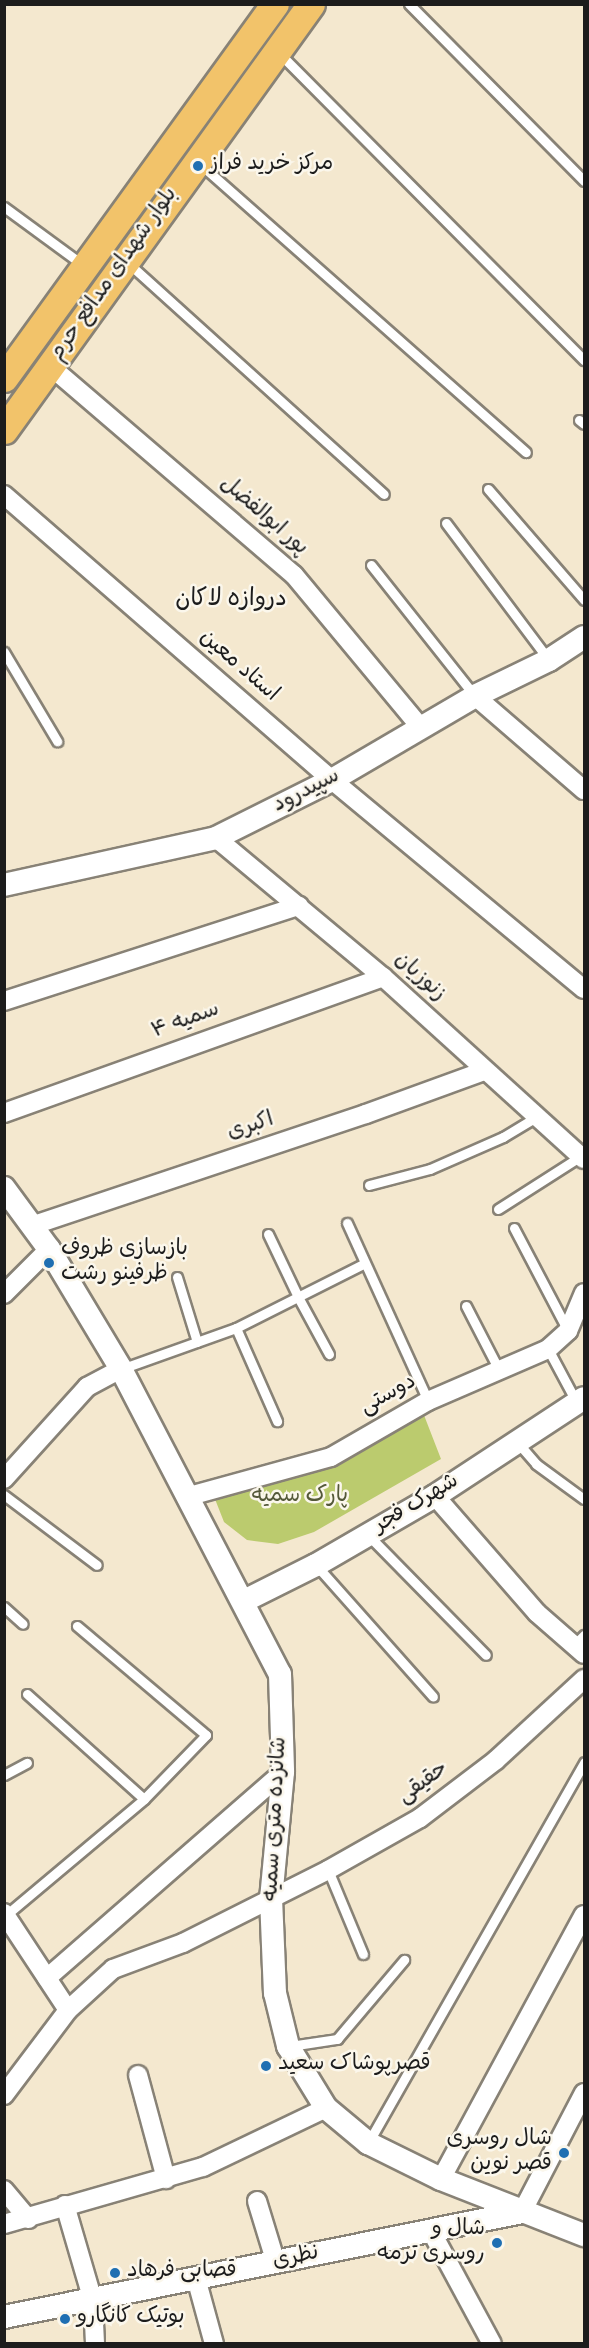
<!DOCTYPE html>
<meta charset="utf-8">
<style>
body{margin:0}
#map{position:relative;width:589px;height:2348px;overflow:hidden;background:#f4e8cf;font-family:"Gochi Hand","Playpen Sans Arabic",sans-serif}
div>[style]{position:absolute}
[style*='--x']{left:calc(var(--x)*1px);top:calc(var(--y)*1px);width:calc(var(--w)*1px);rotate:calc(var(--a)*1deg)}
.green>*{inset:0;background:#bbcb6e}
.roads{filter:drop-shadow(2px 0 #888276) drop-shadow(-2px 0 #888276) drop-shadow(0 2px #888276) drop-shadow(0 -2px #888276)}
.service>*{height:9px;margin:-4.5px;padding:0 4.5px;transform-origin:4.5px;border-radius:4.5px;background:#fff}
.minor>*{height:18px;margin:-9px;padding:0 9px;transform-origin:9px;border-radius:9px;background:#fff}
.tertiary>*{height:22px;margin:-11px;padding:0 11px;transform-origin:11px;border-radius:11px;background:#fff}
.primary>*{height:27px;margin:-13.5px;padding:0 13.5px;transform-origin:13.5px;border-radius:13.5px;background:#f2c36a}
.dots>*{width:16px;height:16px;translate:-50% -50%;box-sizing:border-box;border:3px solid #fbf7ec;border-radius:50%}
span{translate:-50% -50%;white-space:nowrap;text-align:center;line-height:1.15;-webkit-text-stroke:5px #fbf7ec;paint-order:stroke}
.poi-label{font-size:22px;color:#1c1c1c}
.left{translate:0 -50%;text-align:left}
.right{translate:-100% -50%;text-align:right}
.street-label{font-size:22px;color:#1c1c1c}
.park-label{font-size:22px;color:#545939}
.neighbourhood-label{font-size:24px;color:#1c1c1c}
.frame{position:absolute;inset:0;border:6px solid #1c1c1c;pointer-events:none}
</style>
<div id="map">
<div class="green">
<i style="clip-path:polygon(422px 1410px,441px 1459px,314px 1532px,278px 1544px,247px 1540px,224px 1522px,213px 1494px,343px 1446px)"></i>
</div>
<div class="roads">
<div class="service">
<i style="--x:409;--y:4;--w:249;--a:45.3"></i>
<i style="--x:279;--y:53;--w:433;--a:45.2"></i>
<i style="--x:200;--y:164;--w:435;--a:41.5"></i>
<i style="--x:4;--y:207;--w:98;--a:36.3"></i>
<i style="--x:127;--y:262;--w:346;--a:42.1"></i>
<i style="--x:579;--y:420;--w:6;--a:39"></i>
<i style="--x:488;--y:489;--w:147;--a:49.1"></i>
<i style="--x:446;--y:523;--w:171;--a:53.1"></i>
<i style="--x:371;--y:565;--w:167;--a:51.6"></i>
<i style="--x:4;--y:652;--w:104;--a:59.2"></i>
<i style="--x:369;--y:1185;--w:63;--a:-14.7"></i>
<i style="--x:430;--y:1169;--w:80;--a:-23.7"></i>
<i style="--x:503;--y:1137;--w:39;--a:-31"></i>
<i style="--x:498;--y:1209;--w:98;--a:-32.6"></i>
<i style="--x:347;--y:1223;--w:196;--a:65.5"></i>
<i style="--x:514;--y:1228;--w:116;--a:62.3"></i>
<i style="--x:268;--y:1234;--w:70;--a:64.5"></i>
<i style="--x:298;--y:1297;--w:65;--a:61.5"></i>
<i style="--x:177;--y:1277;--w:68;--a:72.9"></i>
<i style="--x:466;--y:1306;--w:72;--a:62.7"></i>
<i style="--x:236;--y:1328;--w:102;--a:66.2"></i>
<i style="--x:548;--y:1349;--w:61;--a:61.8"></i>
<i style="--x:121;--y:1369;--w:122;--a:-19.6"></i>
<i style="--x:236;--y:1328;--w:144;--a:-26.7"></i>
<i style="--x:518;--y:1443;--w:28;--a:49"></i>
<i style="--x:536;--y:1464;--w:59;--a:36.1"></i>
<i style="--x:4;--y:1495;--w:116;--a:37"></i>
<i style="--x:368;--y:1535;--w:168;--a:45.5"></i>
<i style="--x:316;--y:1565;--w:176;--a:48.4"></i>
<i style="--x:4;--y:1607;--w:25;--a:42"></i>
<i style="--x:573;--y:1646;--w:16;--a:-45"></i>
<i style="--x:27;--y:1694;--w:157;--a:41.9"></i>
<i style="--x:4;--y:1775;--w:26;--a:-28"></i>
<i style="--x:328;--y:1870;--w:91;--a:67.4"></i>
<i style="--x:6;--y:1915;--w:180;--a:-40"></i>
<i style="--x:144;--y:1799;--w:89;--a:-45.9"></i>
<i style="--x:206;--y:1735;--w:169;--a:-139.8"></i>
<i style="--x:290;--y:2046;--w:48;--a:-8.5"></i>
<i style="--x:337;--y:2039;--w:104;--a:-49.7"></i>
<i style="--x:368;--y:2143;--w:438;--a:-60.4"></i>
</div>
<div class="minor">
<i style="--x:50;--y:366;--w:321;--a:40.6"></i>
<i style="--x:294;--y:575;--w:199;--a:50.3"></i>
<i style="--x:4;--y:495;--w:435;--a:41"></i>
<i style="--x:332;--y:780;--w:327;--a:39.7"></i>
<i style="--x:475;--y:696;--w:144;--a:40.8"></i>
<i style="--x:216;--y:838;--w:217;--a:39.8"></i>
<i style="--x:383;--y:977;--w:271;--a:42.2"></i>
<i style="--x:4;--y:1001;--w:310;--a:-17.9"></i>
<i style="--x:4;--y:1113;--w:403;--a:-19.7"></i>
<i style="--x:31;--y:1226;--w:353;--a:-18.5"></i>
<i style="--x:366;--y:1114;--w:126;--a:-20"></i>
<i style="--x:4;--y:1294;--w:64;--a:-45"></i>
<i style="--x:4;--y:1479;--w:124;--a:-47.9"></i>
<i style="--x:87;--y:1387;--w:38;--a:-28"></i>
<i style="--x:435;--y:1496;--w:155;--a:48.9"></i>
<i style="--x:537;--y:1613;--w:62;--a:41.1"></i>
<i style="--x:186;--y:1497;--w:150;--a:-15.4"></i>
<i style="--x:331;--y:1457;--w:112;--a:-30"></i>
<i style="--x:428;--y:1401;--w:131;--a:-23.4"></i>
<i style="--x:548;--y:1349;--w:27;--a:-42"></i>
<i style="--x:568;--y:1331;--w:41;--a:-67.2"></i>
<i style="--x:4;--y:1913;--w:116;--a:56.6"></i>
<i style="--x:47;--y:1978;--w:313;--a:-41.1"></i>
<i style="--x:138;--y:2075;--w:108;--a:74.9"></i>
<i style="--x:4;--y:2095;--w:106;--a:-53"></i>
<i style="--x:68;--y:2010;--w:61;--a:-42.3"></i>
<i style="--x:113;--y:1969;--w:75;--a:-20.4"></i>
<i style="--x:183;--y:1943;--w:162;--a:-26.7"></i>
<i style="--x:328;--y:1870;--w:106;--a:-29.5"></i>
<i style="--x:420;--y:1818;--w:96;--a:-37.3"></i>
<i style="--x:496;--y:1760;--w:120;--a:-42.6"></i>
<i style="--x:441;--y:2179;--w:300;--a:-61.6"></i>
<i style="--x:4;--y:2190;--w:38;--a:50"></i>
<i style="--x:257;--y:2201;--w:65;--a:73"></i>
<i style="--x:65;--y:2205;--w:100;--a:73.7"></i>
<i style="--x:93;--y:2301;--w:43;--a:87.3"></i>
<i style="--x:522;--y:2212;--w:134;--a:-62.5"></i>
<i style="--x:4;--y:2224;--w:207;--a:-16"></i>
<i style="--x:203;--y:2167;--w:136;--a:-25.6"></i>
<i style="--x:431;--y:2231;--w:128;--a:61.6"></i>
<i style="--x:196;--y:2278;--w:68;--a:74.7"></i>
</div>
<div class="tertiary">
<i style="--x:4;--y:885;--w:217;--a:-12.5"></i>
<i style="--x:216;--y:838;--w:130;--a:-26.6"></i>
<i style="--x:332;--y:780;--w:166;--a:-30.4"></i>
<i style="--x:475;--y:696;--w:82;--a:-25.9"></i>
<i style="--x:549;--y:660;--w:42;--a:-33.3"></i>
<i style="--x:4;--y:1188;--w:76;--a:53.6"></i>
<i style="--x:49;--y:1249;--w:140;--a:59"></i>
<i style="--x:121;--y:1369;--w:344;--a:62.5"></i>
<i style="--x:280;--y:1674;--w:98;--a:88.2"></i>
<i style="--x:283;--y:1772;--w:127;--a:95.4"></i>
<i style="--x:271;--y:1898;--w:95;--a:87.6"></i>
<i style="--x:275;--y:1993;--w:55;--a:76.2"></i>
<i style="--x:288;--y:2046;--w:73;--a:58.5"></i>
<i style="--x:326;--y:2108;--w:55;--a:39.8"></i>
<i style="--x:368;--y:2143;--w:81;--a:26.3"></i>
<i style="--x:441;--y:2179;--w:154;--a:21.4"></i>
<i style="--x:244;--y:1601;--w:80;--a:-26.6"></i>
<i style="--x:316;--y:1565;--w:138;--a:-30.1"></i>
<i style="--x:435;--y:1496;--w:178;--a:-33.3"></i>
<i style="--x:4;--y:2317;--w:529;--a:-11.46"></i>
</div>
<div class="primary">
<i style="--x:4;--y:378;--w:462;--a:-54.1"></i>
<i style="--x:4;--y:430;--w:525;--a:-54.22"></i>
</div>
</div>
<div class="dots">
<i style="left:198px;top:166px;background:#1f6fb2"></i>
<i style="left:49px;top:1263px;background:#1f6fb2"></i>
<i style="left:266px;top:2066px;background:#1f6fb2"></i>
<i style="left:564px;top:2153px;background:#1f6fb2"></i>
<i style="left:497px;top:2243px;background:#1f6fb2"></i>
<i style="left:115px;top:2273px;background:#1f6fb2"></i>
<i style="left:65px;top:2319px;background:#1f6fb2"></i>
</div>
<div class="poi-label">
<span class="left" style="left:210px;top:166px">مرکز خرید فراز</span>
<span class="left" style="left:61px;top:1263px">بازسازی ظروف<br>ظرفینو رشت</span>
<span class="left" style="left:278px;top:2066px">قصرپوشاک سعید</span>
<span class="right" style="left:552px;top:2153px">شال روسری<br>قصر نوین</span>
<span class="right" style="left:485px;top:2243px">شال و<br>روسری ترمه</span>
<span class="left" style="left:127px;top:2273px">قصابی فرهاد</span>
<span class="left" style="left:77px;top:2319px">بوتیک کانگارو</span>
</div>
<div class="street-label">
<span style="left:115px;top:275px;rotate:-55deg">بلوار شهدای مدافع حرم</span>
<span style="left:263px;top:517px;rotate:41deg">پور ابوالفضل</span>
<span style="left:238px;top:667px;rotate:41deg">استاد معین</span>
<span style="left:307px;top:792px;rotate:-27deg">سپیدرود</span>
<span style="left:419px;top:978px;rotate:42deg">زنوزیان</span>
<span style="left:186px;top:1022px;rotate:-20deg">سمیه ۴</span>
<span style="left:251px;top:1128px;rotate:-18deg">اکبری</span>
<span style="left:389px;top:1396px;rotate:-29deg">دوستی</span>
<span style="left:417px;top:1505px;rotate:-31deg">شهرک فجر</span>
<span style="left:424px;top:1784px;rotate:-36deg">حقیقی</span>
<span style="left:277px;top:1819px;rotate:-87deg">شانزده متری سمیه</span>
<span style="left:296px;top:2259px;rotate:-12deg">نظری</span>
</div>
<div class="park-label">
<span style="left:300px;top:1498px">پارک سمیه</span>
</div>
<div class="neighbourhood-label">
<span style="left:231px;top:601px">دروازه لاکان</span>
</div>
<div class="frame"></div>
</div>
